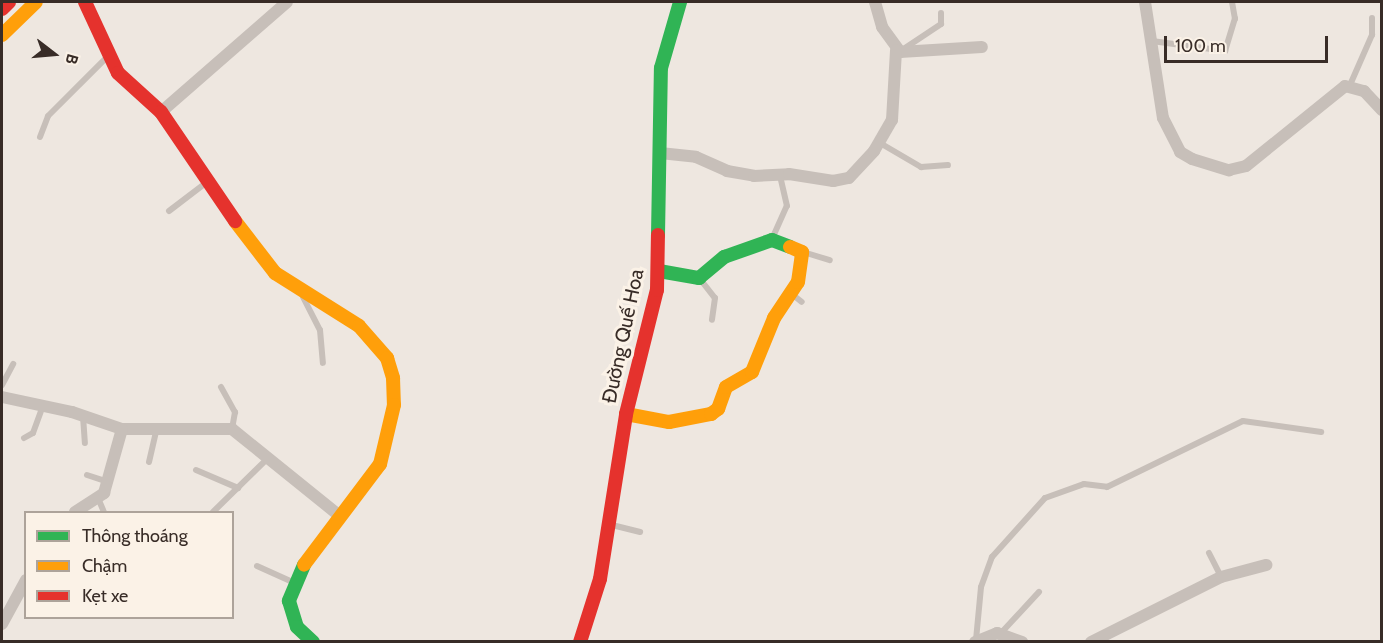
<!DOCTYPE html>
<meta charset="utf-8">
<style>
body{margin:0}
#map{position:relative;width:1383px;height:643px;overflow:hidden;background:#eee7e0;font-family:Cabin,sans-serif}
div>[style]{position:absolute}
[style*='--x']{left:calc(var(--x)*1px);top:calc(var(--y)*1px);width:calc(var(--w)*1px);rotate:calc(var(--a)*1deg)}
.lane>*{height:6px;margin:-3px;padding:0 3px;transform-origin:3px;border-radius:3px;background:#c7bfb9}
.street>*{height:12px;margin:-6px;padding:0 6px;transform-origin:6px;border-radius:6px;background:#c7bfb9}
.fast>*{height:14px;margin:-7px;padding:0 7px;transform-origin:7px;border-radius:7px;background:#30b455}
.slow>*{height:14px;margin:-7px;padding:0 7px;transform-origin:7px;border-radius:7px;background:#ff9f0a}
.jam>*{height:14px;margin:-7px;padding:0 7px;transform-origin:7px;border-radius:7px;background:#e5322d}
span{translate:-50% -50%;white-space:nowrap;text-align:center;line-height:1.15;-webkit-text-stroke:6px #fbf2e7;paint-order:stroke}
.street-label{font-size:20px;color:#382c27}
.frame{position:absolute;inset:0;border:3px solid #382c27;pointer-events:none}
.legend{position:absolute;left:24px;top:511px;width:210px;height:108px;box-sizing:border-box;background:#fbf2e7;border:2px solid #ada39a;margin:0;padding:8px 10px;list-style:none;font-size:18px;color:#382c27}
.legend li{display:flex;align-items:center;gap:12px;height:30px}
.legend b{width:30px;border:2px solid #ada39a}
.north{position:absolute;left:24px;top:24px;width:60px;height:60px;-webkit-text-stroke:4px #fbf2e7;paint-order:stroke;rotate:106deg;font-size:16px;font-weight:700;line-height:24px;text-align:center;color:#382c27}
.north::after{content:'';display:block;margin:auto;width:21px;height:27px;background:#382c27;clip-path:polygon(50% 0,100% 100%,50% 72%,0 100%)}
.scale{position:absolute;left:1164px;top:36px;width:164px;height:27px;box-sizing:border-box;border:3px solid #382c27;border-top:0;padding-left:8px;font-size:18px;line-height:21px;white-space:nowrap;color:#382c27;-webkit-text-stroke:4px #fbf2e7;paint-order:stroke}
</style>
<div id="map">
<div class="lane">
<i style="--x:1152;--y:41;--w:74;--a:7.8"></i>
<i style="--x:1225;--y:51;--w:34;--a:-73"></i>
<i style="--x:1235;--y:19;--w:17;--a:-100"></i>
<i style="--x:902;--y:50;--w:47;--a:-33.7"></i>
<i style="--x:941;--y:24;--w:11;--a:-90"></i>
<i style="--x:1350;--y:85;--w:55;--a:-66.3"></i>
<i style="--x:1372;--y:35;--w:17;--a:-90"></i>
<i style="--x:40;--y:137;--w:22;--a:-69"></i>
<i style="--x:48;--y:116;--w:83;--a:-45"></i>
<i style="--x:880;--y:143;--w:48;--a:30.3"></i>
<i style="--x:921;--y:167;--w:27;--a:-4"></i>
<i style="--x:169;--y:211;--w:48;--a:-37.3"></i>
<i style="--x:772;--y:239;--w:36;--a:-66"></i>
<i style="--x:787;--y:206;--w:32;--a:-103"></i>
<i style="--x:803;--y:252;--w:28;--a:17"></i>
<i style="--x:700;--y:279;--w:24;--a:52"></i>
<i style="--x:715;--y:298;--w:22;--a:98"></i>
<i style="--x:793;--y:295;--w:11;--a:38"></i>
<i style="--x:303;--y:297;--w:37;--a:63"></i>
<i style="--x:320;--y:330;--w:33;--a:85"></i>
<i style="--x:2;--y:385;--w:24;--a:-62"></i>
<i style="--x:221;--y:387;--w:29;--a:61"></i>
<i style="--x:235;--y:412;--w:17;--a:100"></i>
<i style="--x:83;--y:416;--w:27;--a:86"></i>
<i style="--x:24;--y:438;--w:10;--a:-29"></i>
<i style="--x:33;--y:433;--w:29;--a:-70"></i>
<i style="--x:149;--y:462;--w:32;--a:-77"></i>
<i style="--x:196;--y:470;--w:46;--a:23.2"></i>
<i style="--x:87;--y:475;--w:22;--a:18"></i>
<i style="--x:98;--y:498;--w:15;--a:67"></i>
<i style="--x:213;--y:512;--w:77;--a:-44.5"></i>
<i style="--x:612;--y:525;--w:29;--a:14"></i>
<i style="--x:1209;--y:553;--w:27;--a:63"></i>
<i style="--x:257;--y:566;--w:42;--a:24.1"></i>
<i style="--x:1001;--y:633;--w:56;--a:-47.2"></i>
<i style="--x:976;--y:640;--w:53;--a:-84.6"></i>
<i style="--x:981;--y:587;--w:32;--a:-70"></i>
<i style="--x:992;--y:557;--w:79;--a:-48.1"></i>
<i style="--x:1045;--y:498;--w:41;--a:-19.7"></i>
<i style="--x:1084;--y:484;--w:23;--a:7"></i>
<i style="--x:1107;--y:487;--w:151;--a:-25.9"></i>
<i style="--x:1243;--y:421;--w:79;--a:8"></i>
</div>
<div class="street">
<i style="--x:875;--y:2;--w:26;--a:74"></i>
<i style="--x:882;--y:27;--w:31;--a:54"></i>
<i style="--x:900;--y:52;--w:82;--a:-3.5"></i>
<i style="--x:1145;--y:2;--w:117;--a:81.2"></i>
<i style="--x:1163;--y:118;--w:38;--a:63"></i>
<i style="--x:1180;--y:152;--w:14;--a:30"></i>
<i style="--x:1192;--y:159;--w:39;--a:17"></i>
<i style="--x:1229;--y:170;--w:17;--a:-13"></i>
<i style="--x:1246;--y:166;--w:127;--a:-38.9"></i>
<i style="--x:1345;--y:86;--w:20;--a:15"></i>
<i style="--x:1364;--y:91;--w:26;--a:47"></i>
<i style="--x:161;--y:112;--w:167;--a:-41.1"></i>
<i style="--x:660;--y:153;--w:36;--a:6"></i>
<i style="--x:696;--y:157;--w:34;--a:24"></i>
<i style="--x:727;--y:171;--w:27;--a:10"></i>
<i style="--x:754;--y:176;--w:35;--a:-3"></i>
<i style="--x:789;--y:174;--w:45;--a:9"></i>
<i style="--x:833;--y:181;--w:16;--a:-11"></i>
<i style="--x:849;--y:178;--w:37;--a:-47"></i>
<i style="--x:874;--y:151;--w:36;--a:-60"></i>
<i style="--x:892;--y:120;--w:70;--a:-86.7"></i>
<i style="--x:2;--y:397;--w:72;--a:12.1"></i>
<i style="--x:72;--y:412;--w:53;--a:18.8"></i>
<i style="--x:122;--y:429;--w:110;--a:0"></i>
<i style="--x:232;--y:429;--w:139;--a:38.9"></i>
<i style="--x:75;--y:512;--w:35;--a:-33"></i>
<i style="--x:104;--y:493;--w:66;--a:-74.3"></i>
<i style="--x:2;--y:624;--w:50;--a:-61.4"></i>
<i style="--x:975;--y:642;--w:24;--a:-22"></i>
<i style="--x:997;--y:633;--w:27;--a:20"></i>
<i style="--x:1091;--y:642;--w:145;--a:-26.6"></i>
<i style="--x:1221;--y:577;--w:47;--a:-14.9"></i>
</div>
<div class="fast">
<i style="--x:658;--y:235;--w:167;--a:-89"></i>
<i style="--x:661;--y:68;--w:69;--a:-73.9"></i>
<i style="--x:659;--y:271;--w:41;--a:9.9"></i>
<i style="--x:699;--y:278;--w:33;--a:-40"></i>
<i style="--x:724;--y:257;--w:51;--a:-19.5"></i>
<i style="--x:772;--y:240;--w:19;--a:21"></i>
<i style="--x:304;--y:565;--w:39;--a:113"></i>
<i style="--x:289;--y:601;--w:27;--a:73"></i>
<i style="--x:297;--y:627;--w:22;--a:43"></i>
</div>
<div class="slow">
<i style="--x:2;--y:35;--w:47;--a:-44.1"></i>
<i style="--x:235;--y:221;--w:66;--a:52.4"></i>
<i style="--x:275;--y:273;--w:99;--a:32.2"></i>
<i style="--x:359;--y:326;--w:43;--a:48.8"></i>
<i style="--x:387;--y:358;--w:21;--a:73"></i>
<i style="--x:393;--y:378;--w:27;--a:88"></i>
<i style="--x:394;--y:405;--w:61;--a:103.3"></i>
<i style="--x:380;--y:464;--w:126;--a:127"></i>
<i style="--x:626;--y:414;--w:44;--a:10.5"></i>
<i style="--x:669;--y:422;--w:43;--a:-10.8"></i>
<i style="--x:711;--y:414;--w:9;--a:-36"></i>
<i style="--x:718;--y:409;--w:23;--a:-70"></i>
<i style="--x:726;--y:387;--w:30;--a:-30"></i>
<i style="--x:752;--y:372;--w:58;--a:-67.8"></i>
<i style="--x:774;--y:318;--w:43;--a:-56.3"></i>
<i style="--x:798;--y:282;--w:30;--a:-82"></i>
<i style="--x:802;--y:252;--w:13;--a:-157"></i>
</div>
<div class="jam">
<i style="--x:85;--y:2;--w:78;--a:65.1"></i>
<i style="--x:118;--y:73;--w:58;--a:42.2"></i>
<i style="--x:161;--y:112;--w:132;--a:55.8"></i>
<i style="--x:2;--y:9;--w:10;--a:-45"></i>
<i style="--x:580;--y:642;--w:66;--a:-72.4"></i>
<i style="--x:600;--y:579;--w:167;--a:-81"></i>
<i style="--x:626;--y:414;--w:128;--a:-76"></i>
<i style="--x:657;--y:290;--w:55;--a:-89"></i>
</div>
<div class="street-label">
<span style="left:623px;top:336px;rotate:-78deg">Đường Quế Hoa</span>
</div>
<div class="frame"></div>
<ul class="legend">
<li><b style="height:8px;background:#30b455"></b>Thông thoáng</li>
<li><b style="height:8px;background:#ff9f0a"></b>Chậm</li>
<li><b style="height:8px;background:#e5322d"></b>Kẹt xe</li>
</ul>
<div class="north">B</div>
<div class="scale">100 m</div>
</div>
